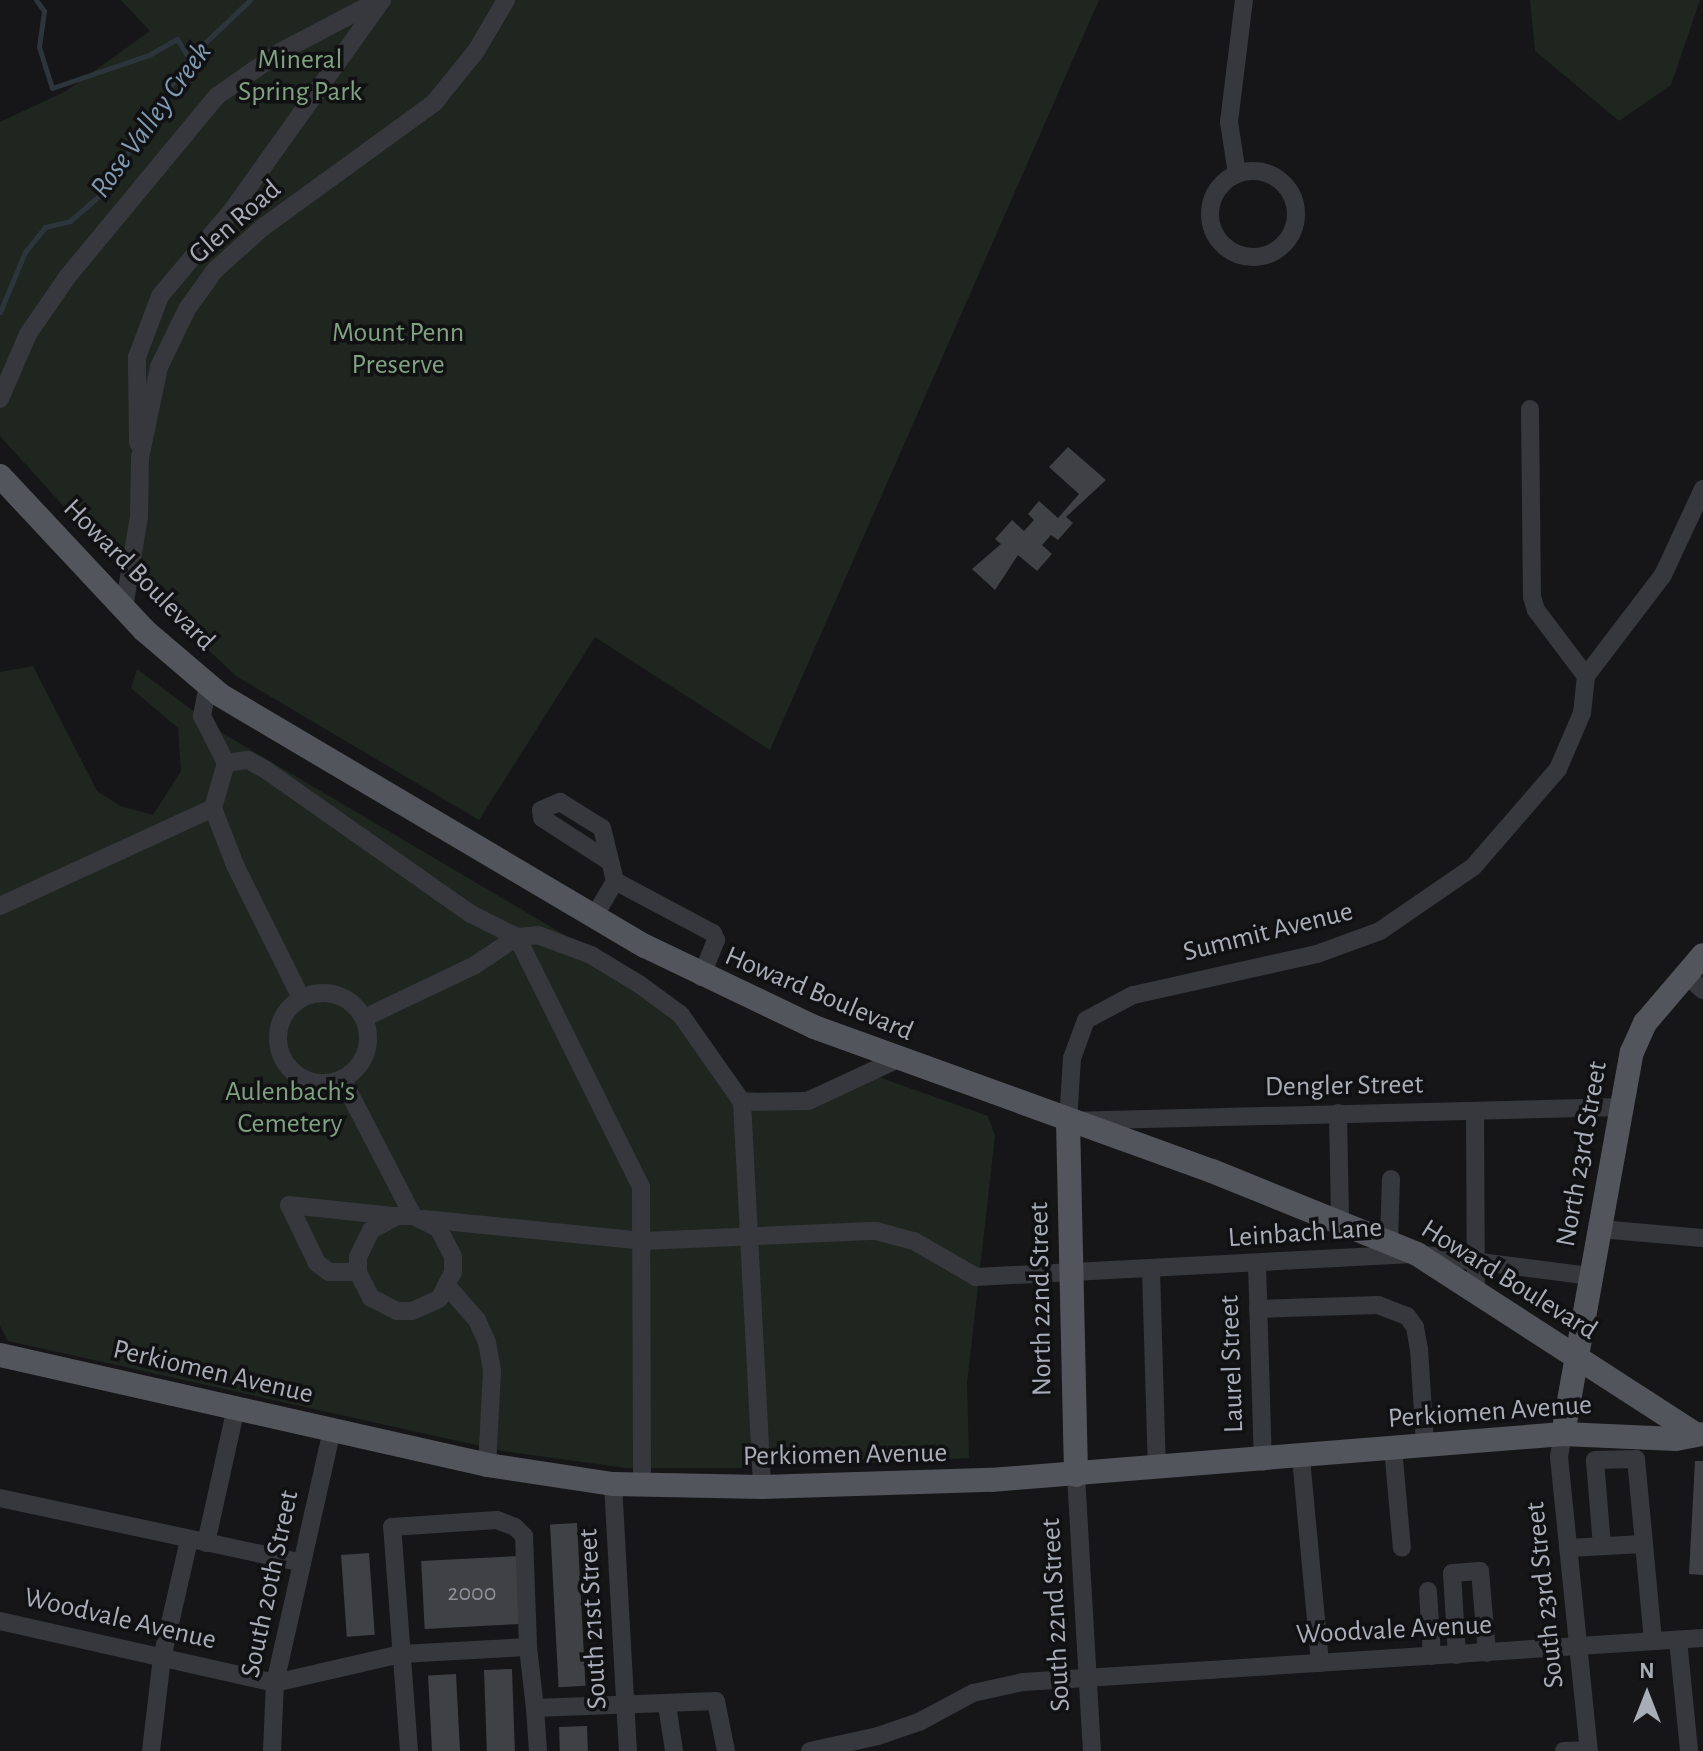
<!DOCTYPE html>
<style>
body{margin:0}
#map{position:relative;width:1703px;height:1751px;overflow:hidden;background:#161618;font-family:"Alegreya Sans",sans-serif}
div>[style]{position:absolute}
[style*='--x']{left:calc(var(--x)*1px);top:calc(var(--y)*1px);width:calc(var(--w)*1px);rotate:calc(var(--a)*1deg)}
.green>*{inset:0;background:#1e261f}
.stream>*{height:5px;margin:-2.5px;padding:0 2.5px;transform-origin:2.5px;border-radius:2.5px;background:#2c353c}
.building>*{inset:0;background:#404145;transform-origin:0 0}
.minor>*{height:18px;margin:-9px;padding:0 9px;transform-origin:9px;border-radius:9px;background:#37383d}
.minor>.ring{margin:-9px;padding:0;box-sizing:content-box;background:none;border:18px solid #37383d;border-radius:50%}
.major>*{height:24px;margin:-12px;padding:0 12px;transform-origin:12px;border-radius:12px;background:#53555c}
span{translate:-50% -50%;white-space:nowrap;text-align:center;line-height:1.15;-webkit-text-stroke:7px #111113;paint-order:stroke}
.number-label{font-size:24px;color:#8e929b}
.number-label span{-webkit-text-stroke-width:0}
.park-label{font-size:28px;color:#7fa381}
.street-label{font-size:28px;color:#a8adb8}
.water-label{font-size:30px;color:#7f9bb3;font-style:italic}
.north{position:absolute;left:1607px;top:1655px;width:80px;height:80px;-webkit-text-stroke:6px #111113;paint-order:stroke;rotate:0deg;font-size:22px;font-weight:700;line-height:32px;text-align:center;color:#a8adb8}
.north::after{content:'';display:block;margin:auto;width:28px;height:36px;background:#a8adb8;clip-path:polygon(50% 0,100% 100%,50% 72%,0 100%)}
</style>
<div id="map">
<div class="green">
<i style="clip-path:polygon(121px 0,1099px 0,770px 750px,595px 637px,479px 820px,236px 676px,106px 553px,0 436px,0 122px,66px 91px,150px 31px)"></i>
<i style="clip-path:polygon(1530px 0,1700px 0,1671px 85px,1619px 121px,1535px 51px)"></i>
<i style="clip-path:polygon(33px 666px,97px 791px,120px 806px,153px 815px,181px 771px,178px 728px,131px 688px,137px 669px,224px 734px,685px 1006px,746px 1091px,793px 1097px,856px 1069px,988px 1116px,995px 1136px,967px 1383px,969px 1458px,750px 1468px,626px 1468px,503px 1451px,8px 1341px,0 1326px,0 672px)"></i>
</div>
<div class="stream">
<i style="--x:36;--y:0;--w:14;--a:54"></i>
<i style="--x:44;--y:11;--w:36;--a:98"></i>
<i style="--x:39;--y:47;--w:43;--a:72.4"></i>
<i style="--x:52;--y:88;--w:102;--a:-18.8"></i>
<i style="--x:149;--y:55;--w:32;--a:-30"></i>
<i style="--x:177;--y:39;--w:22;--a:58"></i>
<i style="--x:0;--y:312;--w:65;--a:-67.4"></i>
<i style="--x:25;--y:252;--w:32;--a:-51"></i>
<i style="--x:45;--y:227;--w:26;--a:-13"></i>
<i style="--x:70;--y:221;--w:40;--a:-41"></i>
<i style="--x:100;--y:195;--w:163;--a:-57"></i>
<i style="--x:189;--y:58;--w:84;--a:-43.6"></i>
</div>
<div class="building">
<i style="clip-path:polygon(1068px 447px,1106px 480px,1066px 517px,1073px 523px,1058px 540px,1051px 535px,1042px 545px,1052px 554px,1037px 571px,1018px 555px,995px 590px,972px 569px,1001px 544px,995px 539px,1012px 520px,1024px 531px,1034px 520px,1028px 514px,1039px 501px,1058px 518px,1079px 494px,1049px 467px)"></i>
<i style="clip-path:polygon(1695px 1461px,1703px 1461px,1703px 1575px,1689px 1574px)"></i>
<i style="left:577px;top:1523px;width:163px;height:27px;rotate:87deg"></i>
<i style="left:369px;top:1553px;width:82px;height:28px;rotate:86deg"></i>
<i style="left:518px;top:1556px;width:68px;height:97px;rotate:87deg"></i>
<i style="left:512px;top:1669px;width:82px;height:28px;rotate:88deg"></i>
<i style="left:456px;top:1674px;width:77px;height:28px;rotate:87deg"></i>
<i style="left:587px;top:1726px;width:25px;height:28px;rotate:88deg"></i>
</div>
<div class="minor">
<i class="ring" style="left:1210px;top:171px;width:68px;height:68px"></i>
<i style="--x:1237;--y:174;--w:53;--a:-98.7"></i>
<i style="--x:1229;--y:122;--w:123;--a:-83"></i>
<i style="--x:0;--y:399;--w:71;--a:-66.7"></i>
<i style="--x:28;--y:334;--w:70;--a:-55.4"></i>
<i style="--x:68;--y:276;--w:234;--a:-50.4"></i>
<i style="--x:217;--y:96;--w:77;--a:-34.9"></i>
<i style="--x:280;--y:52;--w:112;--a:-27.7"></i>
<i style="--x:1530;--y:409;--w:188;--a:89.4"></i>
<i style="--x:1532;--y:597;--w:14;--a:73"></i>
<i style="--x:1536;--y:610;--w:83;--a:52.9"></i>
<i style="--x:1586;--y:676;--w:37;--a:96"></i>
<i style="--x:1582;--y:713;--w:61;--a:113.2"></i>
<i style="--x:1558;--y:769;--w:130;--a:130.9"></i>
<i style="--x:1473;--y:867;--w:113;--a:145.5"></i>
<i style="--x:1380;--y:931;--w:67;--a:159.9"></i>
<i style="--x:1317;--y:954;--w:189;--a:167.4"></i>
<i style="--x:1133;--y:995;--w:53;--a:152"></i>
<i style="--x:1086;--y:1020;--w:40;--a:110.2"></i>
<i style="--x:1072;--y:1058;--w:63;--a:93.6"></i>
<i style="--x:1068;--y:1121;--w:552;--a:-1.45"></i>
<i style="--x:138;--y:443;--w:86;--a:-90.7"></i>
<i style="--x:137;--y:357;--w:65;--a:-69.3"></i>
<i style="--x:160;--y:296;--w:114;--a:-50"></i>
<i style="--x:233;--y:209;--w:257;--a:-54.5"></i>
<i style="--x:124;--y:608;--w:93;--a:-80.7"></i>
<i style="--x:139;--y:516;--w:58;--a:-89"></i>
<i style="--x:140;--y:458;--w:93;--a:-78.2"></i>
<i style="--x:159;--y:367;--w:64;--a:-64.2"></i>
<i style="--x:187;--y:309;--w:48;--a:-54.3"></i>
<i style="--x:215;--y:270;--w:63;--a:-41.8"></i>
<i style="--x:262;--y:228;--w:213;--a:-36"></i>
<i style="--x:434;--y:103;--w:67;--a:-51.1"></i>
<i style="--x:476;--y:51;--w:59;--a:-59.5"></i>
<i style="--x:1586;--y:676;--w:127;--a:-52.7"></i>
<i style="--x:1663;--y:575;--w:95;--a:-65.1"></i>
<i style="--x:208;--y:685;--w:32;--a:101"></i>
<i style="--x:202;--y:716;--w:53;--a:62.9"></i>
<i style="--x:213;--y:808;--w:47;--a:-73.9"></i>
<i style="--x:226;--y:763;--w:22;--a:-8"></i>
<i style="--x:248;--y:760;--w:21;--a:29"></i>
<i style="--x:266;--y:770;--w:251;--a:35.1"></i>
<i style="--x:471;--y:914;--w:51;--a:26.6"></i>
<i style="--x:517;--y:937;--w:21;--a:-5"></i>
<i style="--x:538;--y:935;--w:57;--a:20.7"></i>
<i style="--x:591;--y:955;--w:56;--a:31.1"></i>
<i style="--x:639;--y:984;--w:52;--a:36.4"></i>
<i style="--x:681;--y:1015;--w:106;--a:55"></i>
<i style="--x:742;--y:1102;--w:66;--a:-0.9"></i>
<i style="--x:808;--y:1101;--w:97;--a:-25"></i>
<i style="--x:607;--y:860;--w:77;--a:-147.1"></i>
<i style="--x:542;--y:818;--w:8;--a:-97"></i>
<i style="--x:541;--y:810;--w:21;--a:-23"></i>
<i style="--x:560;--y:802;--w:49;--a:31.8"></i>
<i style="--x:602;--y:828;--w:55;--a:76.2"></i>
<i style="--x:615;--y:881;--w:111;--a:28"></i>
<i style="--x:713;--y:933;--w:8;--a:67"></i>
<i style="--x:716;--y:940;--w:40;--a:112"></i>
<i style="--x:0;--y:906;--w:234;--a:-24.7"></i>
<i style="--x:213;--y:808;--w:61;--a:68.9"></i>
<i style="--x:235;--y:865;--w:148;--a:63.6"></i>
<i style="--x:594;--y:917;--w:42;--a:-59.7"></i>
<i style="--x:1685;--y:974;--w:24;--a:42"></i>
<i class="ring" style="left:278px;top:993px;width:72px;height:72px"></i>
<i style="--x:364;--y:1018;--w:123;--a:-25.5"></i>
<i style="--x:475;--y:965;--w:50;--a:-33.7"></i>
<i style="--x:517;--y:937;--w:279;--a:63.6"></i>
<i style="--x:641;--y:1187;--w:298;--a:89.8"></i>
<i style="--x:342;--y:1079;--w:154;--a:62.6"></i>
<i style="--x:413;--y:1216;--w:28;--a:26"></i>
<i style="--x:438;--y:1228;--w:32;--a:62"></i>
<i style="--x:453;--y:1256;--w:16;--a:90"></i>
<i style="--x:453;--y:1272;--w:30;--a:117"></i>
<i style="--x:439;--y:1299;--w:30;--a:156"></i>
<i style="--x:412;--y:1311;--w:15;--a:180"></i>
<i style="--x:397;--y:1311;--w:29;--a:-153"></i>
<i style="--x:371;--y:1298;--w:29;--a:-117"></i>
<i style="--x:358;--y:1272;--w:15;--a:-90"></i>
<i style="--x:358;--y:1257;--w:30;--a:-64"></i>
<i style="--x:371;--y:1230;--w:30;--a:-28"></i>
<i style="--x:397;--y:1216;--w:16;--a:0"></i>
<i style="--x:742;--y:1102;--w:386;--a:87"></i>
<i style="--x:1475;--y:1111;--w:180;--a:89.7"></i>
<i style="--x:1338;--y:1113;--w:108;--a:88.9"></i>
<i style="--x:424;--y:1219;--w:220;--a:5.7"></i>
<i style="--x:643;--y:1241;--w:233;--a:-2.5"></i>
<i style="--x:876;--y:1231;--w:39;--a:15"></i>
<i style="--x:914;--y:1241;--w:72;--a:30.1"></i>
<i style="--x:976;--y:1277;--w:442;--a:-3"></i>
<i style="--x:1417;--y:1254;--w:174;--a:7.2"></i>
<i style="--x:1600;--y:1229;--w:103;--a:5"></i>
<i style="--x:1389;--y:1242;--w:63;--a:-88.2"></i>
<i style="--x:1257;--y:1264;--w:198;--a:88.3"></i>
<i style="--x:1151;--y:1270;--w:198;--a:88.3"></i>
<i style="--x:358;--y:1272;--w:29;--a:180"></i>
<i style="--x:329;--y:1272;--w:15;--a:-143"></i>
<i style="--x:317;--y:1263;--w:64;--a:-115.8"></i>
<i style="--x:289;--y:1205;--w:106;--a:6"></i>
<i style="--x:448;--y:1287;--w:44;--a:48.7"></i>
<i style="--x:477;--y:1320;--w:24;--a:66"></i>
<i style="--x:487;--y:1342;--w:29;--a:80"></i>
<i style="--x:492;--y:1371;--w:94;--a:93"></i>
<i style="--x:1258;--y:1309;--w:120;--a:-1.9"></i>
<i style="--x:1378;--y:1305;--w:31;--a:21"></i>
<i style="--x:1407;--y:1316;--w:14;--a:54"></i>
<i style="--x:1415;--y:1327;--w:22;--a:80"></i>
<i style="--x:1419;--y:1349;--w:96;--a:86.4"></i>
<i style="--x:1563;--y:1434;--w:23;--a:100"></i>
<i style="--x:1559;--y:1457;--w:296;--a:84.2"></i>
<i style="--x:1393;--y:1448;--w:100;--a:84.9"></i>
<i style="--x:1301;--y:1458;--w:206;--a:84.7"></i>
<i style="--x:1076;--y:1475;--w:276;--a:86.7"></i>
<i style="--x:613;--y:1484;--w:267;--a:86.8"></i>
<i style="--x:0;--y:1498;--w:309;--a:12.1"></i>
<i style="--x:206;--y:1543;--w:138;--a:-77.5"></i>
<i style="--x:1602;--y:1546;--w:86;--a:-94.7"></i>
<i style="--x:1595;--y:1460;--w:41;--a:-1.4"></i>
<i style="--x:1636;--y:1459;--w:85;--a:84.6"></i>
<i style="--x:1568;--y:1548;--w:76;--a:-3"></i>
<i style="--x:1644;--y:1544;--w:97;--a:84.7"></i>
<i style="--x:1428;--y:1591;--w:65;--a:86.5"></i>
<i style="--x:0;--y:1621;--w:282;--a:12.7"></i>
<i style="--x:275;--y:1683;--w:129;--a:-13"></i>
<i style="--x:401;--y:1654;--w:127;--a:-3.2"></i>
<i style="--x:528;--y:1647;--w:61;--a:83.5"></i>
<i style="--x:535;--y:1708;--w:181;--a:-2.2"></i>
<i style="--x:716;--y:1701;--w:51;--a:78.7"></i>
<i style="--x:1678;--y:1640;--w:112;--a:84.3"></i>
<i style="--x:1457;--y:1655;--w:82;--a:-93.5"></i>
<i style="--x:1452;--y:1573;--w:28;--a:-4"></i>
<i style="--x:1480;--y:1571;--w:82;--a:85.1"></i>
<i style="--x:667;--y:1705;--w:47;--a:81.3"></i>
<i style="--x:535;--y:1708;--w:43;--a:86"></i>
<i style="--x:151;--y:1751;--w:94;--a:-83.3"></i>
<i style="--x:162;--y:1658;--w:121;--a:-77.1"></i>
<i style="--x:272;--y:1751;--w:68;--a:-87.5"></i>
<i style="--x:275;--y:1683;--w:259;--a:-77.3"></i>
<i style="--x:409;--y:1751;--w:225;--a:-94.3"></i>
<i style="--x:392;--y:1527;--w:105;--a:-3.8"></i>
<i style="--x:497;--y:1520;--w:19;--a:21"></i>
<i style="--x:515;--y:1527;--w:13;--a:45"></i>
<i style="--x:524;--y:1536;--w:111;--a:87.9"></i>
<i style="--x:810;--y:1751;--w:70;--a:-12.4"></i>
<i style="--x:878;--y:1736;--w:43;--a:-18.9"></i>
<i style="--x:919;--y:1722;--w:61;--a:-28.2"></i>
<i style="--x:973;--y:1693;--w:51;--a:-12.4"></i>
<i style="--x:1023;--y:1682;--w:681;--a:-3.7"></i>
<i style="--x:1564;--y:1751;--w:25;--a:-2"></i>
</div>
<div class="major">
<i style="--x:0;--y:476;--w:211;--a:46.9"></i>
<i style="--x:144;--y:630;--w:100;--a:40.5"></i>
<i style="--x:220;--y:695;--w:494;--a:30.6"></i>
<i style="--x:645;--y:946;--w:187;--a:25.6"></i>
<i style="--x:814;--y:1027;--w:423;--a:19.9"></i>
<i style="--x:1212;--y:1171;--w:221;--a:22"></i>
<i style="--x:1417;--y:1254;--w:331;--a:32.9"></i>
<i style="--x:1068;--y:1121;--w:354;--a:88.7"></i>
<i style="--x:0;--y:1355;--w:499;--a:12.7"></i>
<i style="--x:487;--y:1465;--w:127;--a:8.6"></i>
<i style="--x:613;--y:1484;--w:149;--a:1.2"></i>
<i style="--x:762;--y:1487;--w:229;--a:-1.8"></i>
<i style="--x:991;--y:1480;--w:574;--a:-4.6"></i>
<i style="--x:1563;--y:1434;--w:113;--a:2.5"></i>
<i style="--x:1676;--y:1439;--w:25;--a:-11"></i>
<i style="--x:1563;--y:1434;--w:388;--a:-79.8"></i>
<i style="--x:1632;--y:1052;--w:32;--a:-66"></i>
<i style="--x:1645;--y:1023;--w:89;--a:-49.5"></i>
</div>
<div class="number-label">
<span style="left:472px;top:1594px">2000</span>
</div>
<div class="park-label">
<span style="left:300px;top:76px">Mineral<br>Spring Park</span>
<span style="left:398px;top:349px">Mount Penn<br>Preserve</span>
<span style="left:290px;top:1108px">Aulenbach's<br>Cemetery</span>
</div>
<div class="street-label">
<span style="left:235px;top:222px;rotate:-41deg">Glen Road</span>
<span style="left:139px;top:575px;rotate:45deg">Howard Boulevard</span>
<span style="left:1268px;top:932px;rotate:-14deg">Summit Avenue</span>
<span style="left:819px;top:994px;rotate:23deg">Howard Boulevard</span>
<span style="left:1344px;top:1086px;rotate:-1deg">Dengler Street</span>
<span style="left:1582px;top:1154px;rotate:-80deg">North 23rd Street</span>
<span style="left:1305px;top:1233px;rotate:-4deg">Leinbach Lane</span>
<span style="left:1509px;top:1280px;rotate:32deg">Howard Boulevard</span>
<span style="left:1041px;top:1299px;rotate:-91deg">North 22nd Street</span>
<span style="left:1232px;top:1364px;rotate:-92deg">Laurel Street</span>
<span style="left:213px;top:1372px;rotate:13deg">Perkiomen Avenue</span>
<span style="left:1490px;top:1412px;rotate:-4deg">Perkiomen Avenue</span>
<span style="left:845px;top:1455px;rotate:-1deg">Perkiomen Avenue</span>
<span style="left:270px;top:1584px;rotate:-78deg">South 20th Street</span>
<span style="left:1545px;top:1595px;rotate:-96deg">South 23rd Street</span>
<span style="left:1056px;top:1615px;rotate:-93deg">South 22nd Street</span>
<span style="left:120px;top:1619px;rotate:13deg">Woodvale Avenue</span>
<span style="left:593px;top:1619px;rotate:-93deg">South 21st Street</span>
<span style="left:1394px;top:1630px;rotate:-3deg">Woodvale Avenue</span>
</div>
<div class="water-label">
<span style="left:151px;top:120px;rotate:-54deg">Rose Valley Creek</span>
</div>
<div class="north">N</div>
</div>
